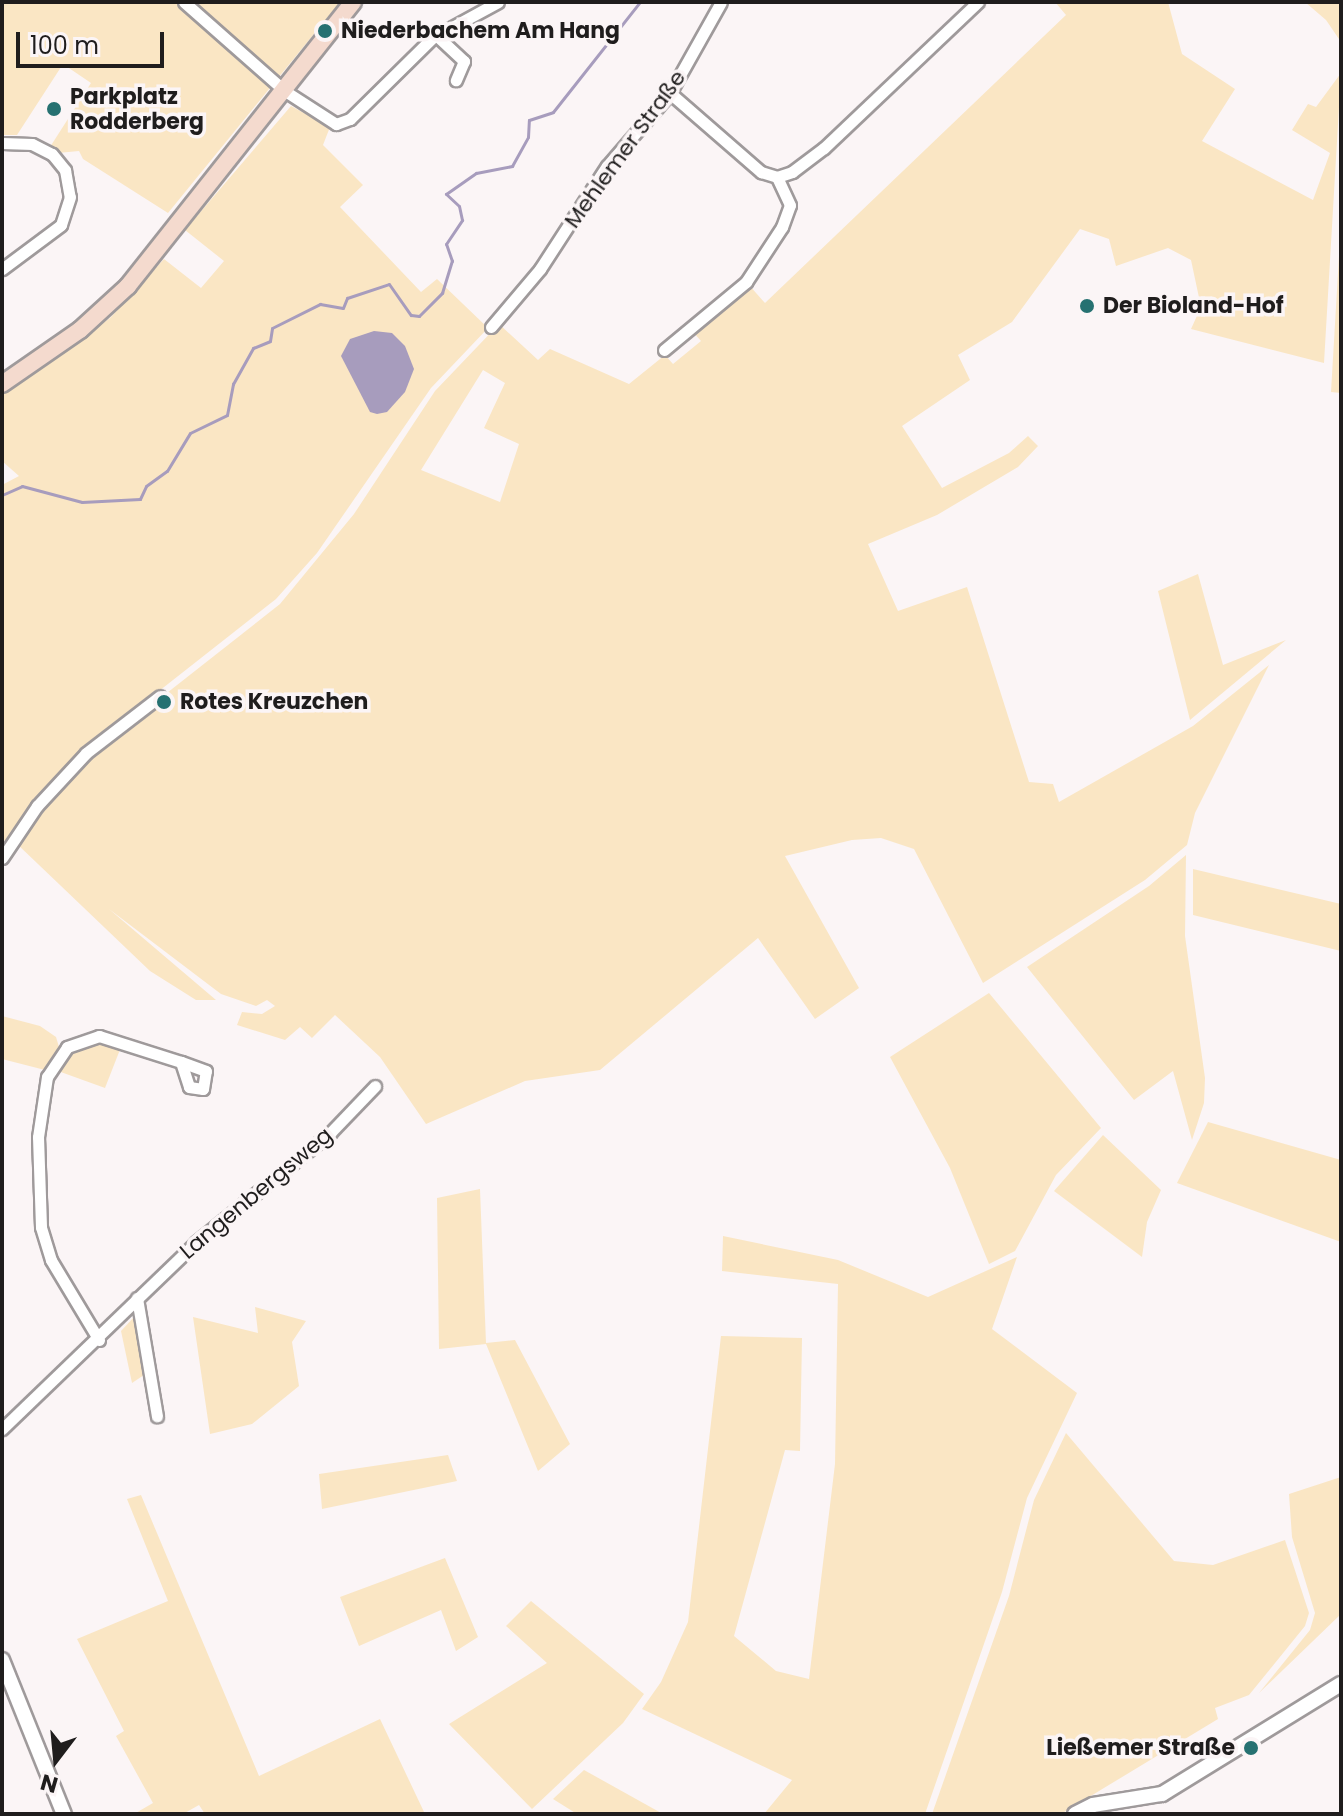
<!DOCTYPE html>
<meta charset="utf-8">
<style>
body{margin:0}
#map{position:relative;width:1343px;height:1816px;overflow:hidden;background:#fbf5f6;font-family:Poppins,sans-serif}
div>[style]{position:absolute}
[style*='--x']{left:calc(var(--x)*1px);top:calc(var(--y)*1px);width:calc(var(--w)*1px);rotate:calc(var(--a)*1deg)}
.green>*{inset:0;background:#fae6c4}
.water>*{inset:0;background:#a79cbd}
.stream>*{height:3px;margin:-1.5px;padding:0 1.5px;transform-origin:1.5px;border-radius:1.5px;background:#a79cbd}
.roads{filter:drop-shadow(2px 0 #9f9a9b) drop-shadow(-2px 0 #9f9a9b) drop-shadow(0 2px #9f9a9b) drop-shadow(0 -2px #9f9a9b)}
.minor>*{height:11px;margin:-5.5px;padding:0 5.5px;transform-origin:5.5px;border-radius:5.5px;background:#fff}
.tertiary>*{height:14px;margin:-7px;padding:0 7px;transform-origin:7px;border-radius:7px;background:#fff}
.secondary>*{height:16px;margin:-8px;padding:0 8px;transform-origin:8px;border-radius:8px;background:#f4dace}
.dots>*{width:22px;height:22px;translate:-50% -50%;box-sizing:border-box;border:4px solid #fbf5f6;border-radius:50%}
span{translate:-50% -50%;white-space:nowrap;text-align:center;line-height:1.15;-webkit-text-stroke:7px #fbf5f6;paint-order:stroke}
.poi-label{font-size:22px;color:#1f1d1d;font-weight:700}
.left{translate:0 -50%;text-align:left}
.right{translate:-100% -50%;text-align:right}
.street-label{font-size:22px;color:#1f1d1d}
.frame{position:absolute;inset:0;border:4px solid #1f1d1d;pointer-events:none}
.north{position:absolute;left:16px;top:1720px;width:80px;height:80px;-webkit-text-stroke:6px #fbf5f6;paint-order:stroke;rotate:196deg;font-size:22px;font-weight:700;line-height:32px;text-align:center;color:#1f1d1d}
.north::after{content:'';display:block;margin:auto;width:28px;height:36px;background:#1f1d1d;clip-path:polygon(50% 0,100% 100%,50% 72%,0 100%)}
.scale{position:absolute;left:16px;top:32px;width:148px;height:36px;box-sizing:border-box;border:4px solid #1f1d1d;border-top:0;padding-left:10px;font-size:24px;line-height:28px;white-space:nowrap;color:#1f1d1d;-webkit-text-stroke:6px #fbf5f6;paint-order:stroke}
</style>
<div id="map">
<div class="green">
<i style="clip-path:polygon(2px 2px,340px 2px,168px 213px,83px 159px,79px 151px,58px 153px,50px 147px,91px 83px,63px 64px,17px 135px,2px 135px)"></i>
<i style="clip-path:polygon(evenodd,1055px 2px,1168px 2px,1182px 54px,1235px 89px,1202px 141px,1313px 200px,1330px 153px,1292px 130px,1308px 104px,1316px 107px,1341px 73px,1324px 363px,1191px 329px,1201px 307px,1191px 260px,1168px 248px,1116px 266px,1109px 239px,1080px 229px,1012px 322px,958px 355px,970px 380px,902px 426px,942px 488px,1009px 453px,1028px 436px,1038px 446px,1018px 467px,937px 515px,868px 544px,898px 611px,967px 587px,1029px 782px,1053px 784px,1059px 802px,1193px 726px,1269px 665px,1195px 813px,1187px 845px,1145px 880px,983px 983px,914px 849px,881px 838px,852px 840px,785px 856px,859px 988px,815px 1019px,758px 938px,600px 1070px,525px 1081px,426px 1124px,380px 1057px,335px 1015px,312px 1038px,300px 1027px,285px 1040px,237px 1025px,242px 1012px,262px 1014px,275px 1006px,267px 1000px,256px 1006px,221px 994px,109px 909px,216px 1000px,196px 1000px,150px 971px,16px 843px,39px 807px,88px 755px,280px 604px,354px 514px,435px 391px,499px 324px,538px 360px,550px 349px,629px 384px,665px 355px,673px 364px,701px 341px,693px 332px,749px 285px,765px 303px,1066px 15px,1055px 2px,483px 370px,505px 383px,484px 428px,519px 444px,500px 502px,421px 470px,483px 370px)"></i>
<i style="clip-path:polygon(1305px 2px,1341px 2px,1341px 42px,1326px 20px)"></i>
<i style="clip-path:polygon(291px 106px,330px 127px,323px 145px,363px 185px,340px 207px,421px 292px,437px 279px,488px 328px,431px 388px,317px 553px,276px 599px,84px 750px,8px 844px,2px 838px,2px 485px,19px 476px,2px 461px,2px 394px,110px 318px,164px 259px,201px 288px,224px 261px,185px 230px)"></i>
<i style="clip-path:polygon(1341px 222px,1341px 393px,1331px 392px)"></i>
<i style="clip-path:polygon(1198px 574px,1223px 665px,1286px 640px,1190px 720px,1158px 591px)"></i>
<i style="clip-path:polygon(1186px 855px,1185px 936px,1205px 1078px,1204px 1103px,1192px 1140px,1173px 1071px,1134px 1100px,1027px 967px,1149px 886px)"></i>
<i style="clip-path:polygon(1193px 869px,1341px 904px,1341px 951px,1193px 915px)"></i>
<i style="clip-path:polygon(989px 993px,1101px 1128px,1056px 1175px,1015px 1251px,989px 1264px,950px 1168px,890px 1057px)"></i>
<i style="clip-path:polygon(2px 1016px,40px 1026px,56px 1037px,59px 1047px,45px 1070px,2px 1059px)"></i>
<i style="clip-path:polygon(102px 1043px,121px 1047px,105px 1088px,58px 1071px,71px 1053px)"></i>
<i style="clip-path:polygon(1208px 1122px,1341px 1160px,1341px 1242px,1177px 1183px)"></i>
<i style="clip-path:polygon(1103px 1135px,1161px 1190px,1147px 1222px,1142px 1257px,1054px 1191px)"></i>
<i style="clip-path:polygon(480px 1189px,486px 1343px,515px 1340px,570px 1444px,538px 1471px,486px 1344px,439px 1349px,437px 1198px)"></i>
<i style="clip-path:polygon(723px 1236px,838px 1260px,928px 1297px,1017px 1257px,992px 1329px,1077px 1393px,1027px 1498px,1002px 1592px,925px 1814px,764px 1814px,792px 1780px,642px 1709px,661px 1682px,688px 1622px,721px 1336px,802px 1338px,800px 1451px,785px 1450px,734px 1636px,776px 1671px,809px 1679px,835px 1464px,838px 1284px,722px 1271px)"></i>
<i style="clip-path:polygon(255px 1307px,306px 1321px,292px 1342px,299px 1386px,252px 1424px,210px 1434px,193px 1317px,258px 1333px)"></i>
<i style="clip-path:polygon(135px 1316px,144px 1375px,132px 1383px,121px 1331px)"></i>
<i style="clip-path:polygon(1066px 1433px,1174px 1561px,1213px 1565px,1285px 1540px,1309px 1613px,1305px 1626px,1249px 1695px,1215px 1708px,1218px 1719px,1061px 1814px,932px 1814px,1009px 1596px,1034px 1500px)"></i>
<i style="clip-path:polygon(448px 1455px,457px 1481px,322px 1509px,319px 1474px)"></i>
<i style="clip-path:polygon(1341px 1477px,1341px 1614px,1259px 1693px,1310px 1630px,1315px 1613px,1292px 1537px,1289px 1494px)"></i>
<i style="clip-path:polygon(141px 1495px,259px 1776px,380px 1719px,425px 1814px,205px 1814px,199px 1805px,183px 1814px,134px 1814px,153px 1803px,116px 1736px,124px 1731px,77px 1639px,168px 1601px,127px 1499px)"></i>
<i style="clip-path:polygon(445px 1558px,478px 1637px,456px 1651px,441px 1610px,359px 1646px,340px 1597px)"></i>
<i style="clip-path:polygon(531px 1601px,644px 1694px,623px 1723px,532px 1809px,449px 1724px,547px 1663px,506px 1626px)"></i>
<i style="clip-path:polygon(584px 1770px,663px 1814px,577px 1814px,553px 1799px)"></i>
</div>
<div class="water">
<i style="clip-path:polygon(374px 331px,392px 333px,405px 346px,414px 369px,405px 392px,387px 412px,377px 414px,370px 412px,341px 356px,350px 339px)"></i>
</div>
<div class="stream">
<i style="--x:2;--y:495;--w:22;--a:-24"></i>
<i style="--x:22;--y:486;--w:62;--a:14.9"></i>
<i style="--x:82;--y:502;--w:58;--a:-3"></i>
<i style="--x:140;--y:499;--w:14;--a:-65"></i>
<i style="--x:146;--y:486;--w:26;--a:-36"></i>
<i style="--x:167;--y:471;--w:44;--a:-58.8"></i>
<i style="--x:190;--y:433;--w:41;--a:-25.9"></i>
<i style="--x:227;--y:415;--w:32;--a:-79"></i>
<i style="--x:233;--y:384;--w:41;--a:-60.9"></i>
<i style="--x:253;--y:348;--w:18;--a:-22"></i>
<i style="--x:270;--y:341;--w:13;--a:-81"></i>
<i style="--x:272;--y:328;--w:54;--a:-26.6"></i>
<i style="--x:320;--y:304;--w:23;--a:10"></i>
<i style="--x:343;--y:308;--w:11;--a:-68"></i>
<i style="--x:347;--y:298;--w:44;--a:-18.4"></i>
<i style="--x:389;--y:284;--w:38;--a:55"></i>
<i style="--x:411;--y:315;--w:8;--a:7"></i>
<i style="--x:419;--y:316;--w:33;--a:-45"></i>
<i style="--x:442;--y:293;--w:34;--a:-73"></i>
<i style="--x:452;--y:261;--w:18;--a:-109"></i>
<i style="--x:446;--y:244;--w:29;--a:-56"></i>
<i style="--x:462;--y:220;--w:14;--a:-102"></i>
<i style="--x:459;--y:206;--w:18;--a:-137"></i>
<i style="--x:446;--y:194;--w:37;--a:-35"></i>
<i style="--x:476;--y:173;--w:37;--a:-11"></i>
<i style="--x:512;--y:166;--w:33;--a:-61"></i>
<i style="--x:528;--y:137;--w:17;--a:-87"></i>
<i style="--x:529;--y:120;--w:25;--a:-18"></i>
<i style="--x:553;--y:112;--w:140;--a:-51.7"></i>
</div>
<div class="roads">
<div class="minor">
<i style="--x:184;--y:2;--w:135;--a:41.4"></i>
<i style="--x:285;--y:91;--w:61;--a:32.9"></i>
<i style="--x:336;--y:124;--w:15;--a:-20"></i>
<i style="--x:350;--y:119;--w:115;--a:-44.6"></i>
<i style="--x:432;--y:38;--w:75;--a:-28.6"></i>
<i style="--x:437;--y:36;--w:37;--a:43"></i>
<i style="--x:464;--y:61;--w:21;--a:113"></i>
<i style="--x:670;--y:93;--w:121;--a:41"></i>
<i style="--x:761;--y:172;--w:17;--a:17"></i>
<i style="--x:777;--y:177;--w:16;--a:-18"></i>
<i style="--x:792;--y:172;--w:40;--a:-37"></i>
<i style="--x:824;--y:148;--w:212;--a:-43.5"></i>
<i style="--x:2;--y:143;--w:30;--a:2"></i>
<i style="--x:32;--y:144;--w:22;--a:27"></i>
<i style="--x:52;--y:154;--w:21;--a:51"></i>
<i style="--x:65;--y:170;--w:27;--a:80"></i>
<i style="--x:70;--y:197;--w:29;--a:108"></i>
<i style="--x:61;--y:225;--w:74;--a:143.3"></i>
<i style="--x:491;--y:327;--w:76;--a:-49.8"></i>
<i style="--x:540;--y:269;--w:123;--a:-57"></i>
<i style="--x:607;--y:166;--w:96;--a:-49.2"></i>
<i style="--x:670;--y:93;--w:104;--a:-60.7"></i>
<i style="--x:664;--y:350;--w:107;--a:-39.7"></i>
<i style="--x:746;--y:282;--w:66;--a:-56.8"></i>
<i style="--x:782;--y:227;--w:23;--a:-70"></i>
<i style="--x:790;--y:205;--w:31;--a:-115"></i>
<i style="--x:2;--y:858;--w:63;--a:-56.1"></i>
<i style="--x:37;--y:806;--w:72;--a:-47.2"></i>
<i style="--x:86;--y:753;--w:93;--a:-37.6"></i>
<i style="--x:137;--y:1298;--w:120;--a:80.4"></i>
<i style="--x:99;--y:1340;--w:93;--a:-121"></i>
<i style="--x:51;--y:1260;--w:34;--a:-107"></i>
<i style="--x:41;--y:1227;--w:90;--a:-91.9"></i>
<i style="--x:38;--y:1137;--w:61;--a:-81.5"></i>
<i style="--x:47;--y:1077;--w:36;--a:-56"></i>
<i style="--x:67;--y:1047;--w:34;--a:-19"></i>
<i style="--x:99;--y:1036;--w:86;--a:17.6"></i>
<i style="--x:181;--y:1062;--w:26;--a:72"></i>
<i style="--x:189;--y:1087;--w:14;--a:8"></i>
<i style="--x:203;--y:1089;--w:18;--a:-81"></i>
<i style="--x:206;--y:1071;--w:27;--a:-160"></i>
<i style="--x:2;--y:1429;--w:269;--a:-43.9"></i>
<i style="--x:196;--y:1242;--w:173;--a:-39.1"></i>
<i style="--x:330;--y:1133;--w:65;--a:-46.2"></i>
</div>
<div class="tertiary">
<i style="--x:2;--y:1660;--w:166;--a:68.1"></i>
<i style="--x:1075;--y:1814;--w:20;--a:-27"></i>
<i style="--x:1093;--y:1805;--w:70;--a:-9.1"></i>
<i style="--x:1162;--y:1794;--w:210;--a:-31.6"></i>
</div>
<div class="secondary">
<i style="--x:2;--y:384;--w:95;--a:-34.7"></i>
<i style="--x:80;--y:330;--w:65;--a:-42.5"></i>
<i style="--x:128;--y:286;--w:362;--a:-51.6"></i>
</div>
</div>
<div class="dots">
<i style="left:325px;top:31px;background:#267171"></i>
<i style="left:54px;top:109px;background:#267171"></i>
<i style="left:1087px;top:306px;background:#267171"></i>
<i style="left:164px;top:702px;background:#267171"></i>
<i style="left:1251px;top:1748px;background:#267171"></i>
</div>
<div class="poi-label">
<span class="left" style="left:341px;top:31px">Niederbachem Am Hang</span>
<span class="left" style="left:70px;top:109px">Parkplatz<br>Rodderberg</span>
<span class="left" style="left:1103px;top:306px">Der Bioland-Hof</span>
<span class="left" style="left:180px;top:702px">Rotes Kreuzchen</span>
<span class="right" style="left:1235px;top:1748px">Ließemer Straße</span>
</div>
<div class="street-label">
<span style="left:625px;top:149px;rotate:-54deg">Mehlemer Straße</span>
<span style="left:256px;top:1193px;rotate:-40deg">Langenbergsweg</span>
</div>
<div class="frame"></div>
<div class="north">N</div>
<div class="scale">100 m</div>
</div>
